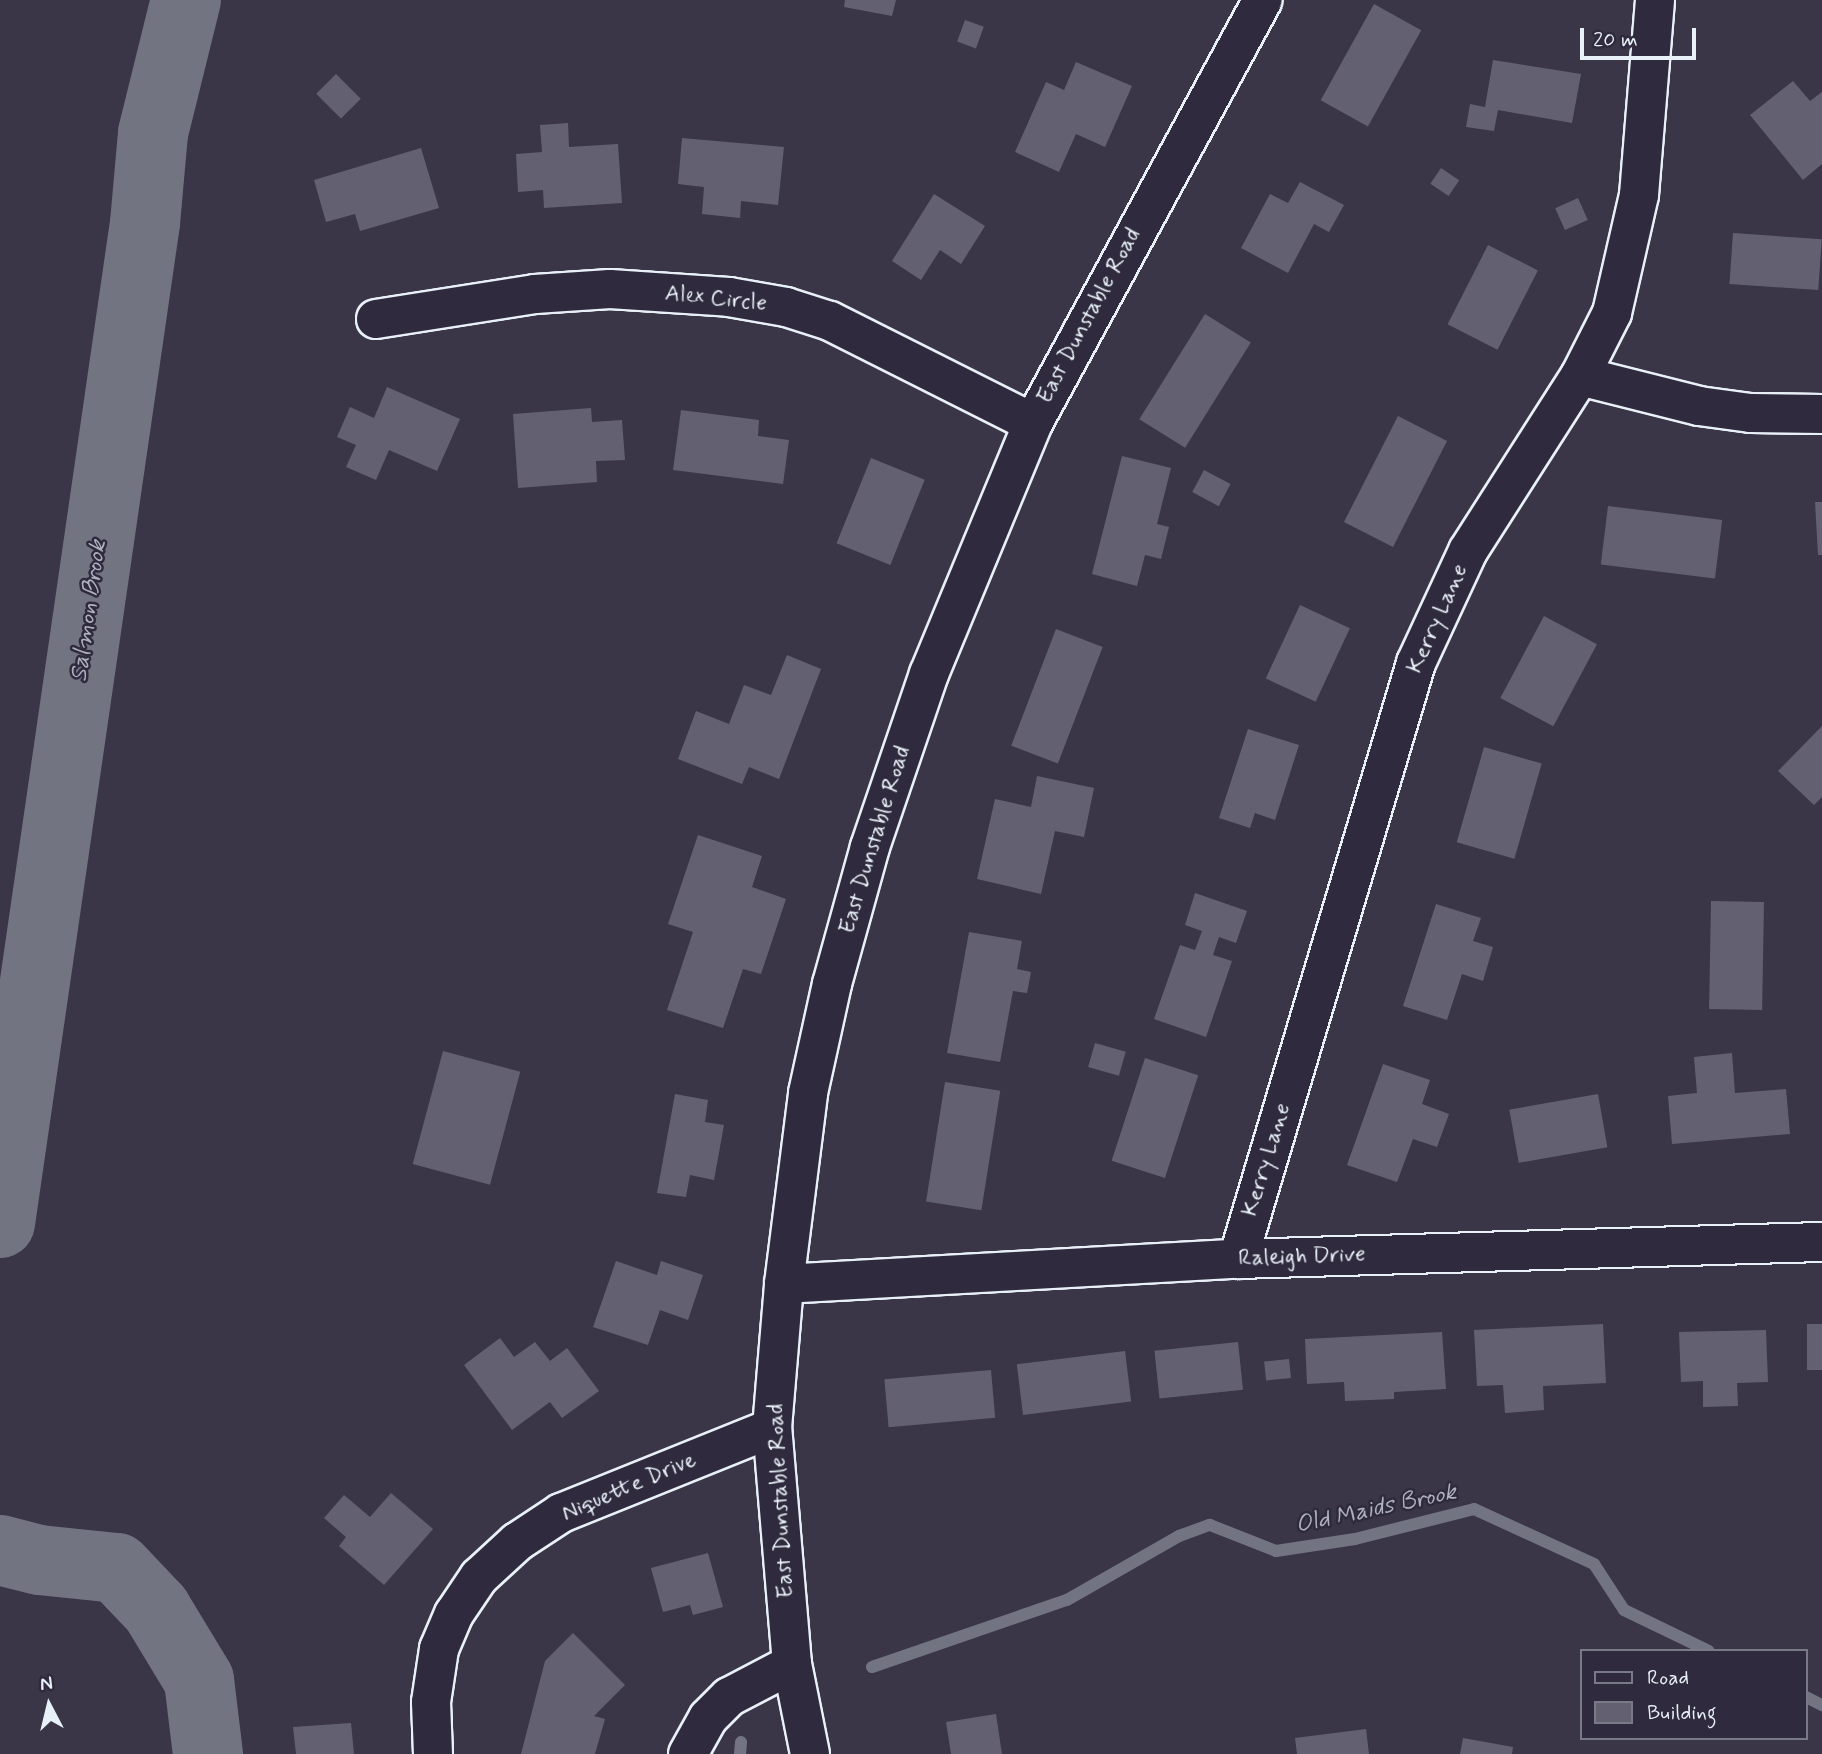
<!DOCTYPE html>
<style>
body{margin:0}
#map{position:relative;width:1822px;height:1754px;overflow:hidden;background:#3a3648;font-family:Mynerve,sans-serif}
div>[style]{position:absolute}
[style*='--x']{left:calc(var(--x)*1px);top:calc(var(--y)*1px);width:calc(var(--w)*1px);rotate:calc(var(--a)*1deg)}
.stream>*{height:12px;margin:-6px;padding:0 6px;transform-origin:6px;border-radius:6px;background:#737482}
.river>*{height:70px;margin:-35px;padding:0 35px;transform-origin:35px;border-radius:35px;background:#737482}
.building>*{inset:0;background:#636171;transform-origin:0 0}
.roads{filter:drop-shadow(2px 0 #e8f1f8) drop-shadow(-2px 0 #e8f1f8) drop-shadow(0 2px #e8f1f8) drop-shadow(0 -2px #e8f1f8)}
.minor>*{height:38px;margin:-19px;padding:0 19px;transform-origin:19px;border-radius:19px;background:#2f2a3d}
span{translate:-50% -50%;white-space:nowrap;text-align:center;line-height:1.15;-webkit-text-stroke:5px #2f2a3d;paint-order:stroke}
.street-label{font-size:23px;color:#e8f1f8}
.water-label{font-size:24px;color:#aeb2bd;font-style:italic}
.legend{position:absolute;left:1580px;top:1649px;width:228px;height:91px;box-sizing:border-box;background:#2f2a3d;border:2px solid #797a88;margin:0;padding:9px 12px;list-style:none;font-size:21px;color:#e8f1f8}
.legend li{display:flex;align-items:center;gap:14px;height:35px}
.legend b{width:35px;border:2px solid #797a88}
.north{position:absolute;left:14px;top:1670px;width:70px;height:70px;-webkit-text-stroke:5px #2f2a3d;paint-order:stroke;rotate:353deg;font-size:19px;font-weight:700;line-height:28px;text-align:center;color:#e8f1f8}
.north::after{content:'';display:block;margin:auto;width:24px;height:32px;background:#e8f1f8;clip-path:polygon(50% 0,100% 100%,50% 72%,0 100%)}
.scale{position:absolute;left:1580px;top:28px;width:116px;height:32px;box-sizing:border-box;border:4px solid #e8f1f8;border-top:0;padding-left:9px;font-size:21px;line-height:24px;white-space:nowrap;color:#e8f1f8;-webkit-text-stroke:5px #2f2a3d;paint-order:stroke}
</style>
<div id="map">
<div class="stream">
<i style="--x:872;--y:1667;--w:206;--a:-19"></i>
<i style="--x:1067;--y:1600;--w:129;--a:-29.7"></i>
<i style="--x:1179;--y:1536;--w:33;--a:-20"></i>
<i style="--x:1210;--y:1525;--w:71;--a:21.5"></i>
<i style="--x:1276;--y:1551;--w:80;--a:-8.6"></i>
<i style="--x:1355;--y:1539;--w:123;--a:-14.1"></i>
<i style="--x:1474;--y:1509;--w:132;--a:24.6"></i>
<i style="--x:1594;--y:1564;--w:55;--a:56.9"></i>
<i style="--x:1624;--y:1610;--w:94;--a:25.8"></i>
<i style="--x:1806;--y:1697;--w:18;--a:27"></i>
<i style="--x:740;--y:1754;--w:12;--a:-85"></i>
</div>
<div class="river">
<i style="--x:0;--y:1223;--w:1010;--a:-81.75"></i>
<i style="--x:145;--y:223;--w:90;--a:-84.9"></i>
<i style="--x:153;--y:133;--w:137;--a:-76.1"></i>
<i style="--x:0;--y:1550;--w:40;--a:14.4"></i>
<i style="--x:39;--y:1560;--w:78;--a:5.9"></i>
<i style="--x:117;--y:1568;--w:57;--a:46.4"></i>
<i style="--x:156;--y:1609;--w:83;--a:58.8"></i>
<i style="--x:199;--y:1680;--w:75;--a:83.1"></i>
</div>
<div class="building">
<i style="clip-path:polygon(845px 0,896px 0,892px 16px,844px 7px)"></i>
<i style="left:1374px;top:4px;width:54px;height:110px;rotate:29deg"></i>
<i style="left:965px;top:20px;width:20px;height:23px;rotate:20deg"></i>
<i style="clip-path:polygon(1493px 60px,1581px 74px,1572px 123px,1498px 110px,1494px 131px,1466px 127px,1470px 104px,1485px 107px)"></i>
<i style="clip-path:polygon(1076px 62px,1132px 86px,1105px 147px,1076px 134px,1059px 172px,1015px 152px,1046px 82px,1064px 90px)"></i>
<i style="left:336px;top:74px;width:35px;height:28px;rotate:45deg"></i>
<i style="clip-path:polygon(1793px 81px,1810px 101px,1822px 92px,1822px 164px,1803px 180px,1750px 115px)"></i>
<i style="clip-path:polygon(568px 123px,569px 147px,618px 144px,622px 203px,544px 208px,543px 190px,518px 192px,516px 154px,542px 152px,540px 125px)"></i>
<i style="clip-path:polygon(682px 138px,784px 147px,778px 205px,741px 201px,740px 218px,702px 214px,704px 187px,678px 184px)"></i>
<i style="clip-path:polygon(421px 148px,439px 208px,360px 231px,355px 214px,326px 222px,314px 180px)"></i>
<i style="left:1441px;top:168px;width:22px;height:19px;rotate:34deg"></i>
<i style="clip-path:polygon(1300px 182px,1344px 205px,1329px 232px,1314px 224px,1288px 273px,1241px 248px,1270px 194px,1288px 203px)"></i>
<i style="clip-path:polygon(934px 194px,985px 226px,961px 264px,940px 250px,921px 280px,892px 261px)"></i>
<i style="left:1578px;top:198px;width:24px;height:25px;rotate:66deg"></i>
<i style="left:1733px;top:233px;width:89px;height:51px;rotate:4deg"></i>
<i style="left:1488px;top:245px;width:56px;height:89px;rotate:27deg"></i>
<i style="left:1205px;top:314px;width:54px;height:124px;rotate:32deg"></i>
<i style="clip-path:polygon(387px 387px,460px 419px,437px 471px,389px 450px,376px 480px,346px 467px,356px 445px,337px 437px,350px 407px,374px 418px)"></i>
<i style="clip-path:polygon(591px 408px,592px 422px,622px 420px,625px 460px,596px 461px,597px 482px,518px 488px,513px 414px)"></i>
<i style="clip-path:polygon(681px 410px,759px 420px,758px 436px,789px 440px,783px 484px,673px 470px)"></i>
<i style="left:1398px;top:416px;width:55px;height:119px;rotate:27deg"></i>
<i style="clip-path:polygon(1122px 456px,1171px 468px,1157px 524px,1169px 527px,1161px 559px,1145px 555px,1137px 586px,1092px 574px)"></i>
<i style="left:871px;top:458px;width:58px;height:92px;rotate:22deg"></i>
<i style="left:1204px;top:470px;width:30px;height:25px;rotate:28deg"></i>
<i style="clip-path:polygon(1815px 502px,1822px 502px,1822px 555px,1818px 555px)"></i>
<i style="left:1608px;top:506px;width:115px;height:59px;rotate:7deg"></i>
<i style="left:1300px;top:605px;width:55px;height:81px;rotate:25deg"></i>
<i style="left:1544px;top:616px;width:60px;height:93px;rotate:28deg"></i>
<i style="left:1056px;top:629px;width:50px;height:125px;rotate:21deg"></i>
<i style="clip-path:polygon(787px 655px,821px 669px,779px 779px,749px 767px,742px 784px,678px 759px,696px 711px,729px 724px,744px 685px,771px 695px)"></i>
<i style="clip-path:polygon(1822px 726px,1822px 797px,1814px 805px,1778px 771px)"></i>
<i style="clip-path:polygon(1248px 729px,1299px 745px,1275px 820px,1255px 813px,1250px 828px,1219px 818px)"></i>
<i style="left:1484px;top:747px;width:60px;height:99px;rotate:16deg"></i>
<i style="clip-path:polygon(1037px 776px,1094px 788px,1084px 837px,1055px 831px,1041px 894px,977px 879px,995px 799px,1031px 807px)"></i>
<i style="clip-path:polygon(698px 835px,762px 856px,752px 887px,786px 899px,761px 974px,743px 969px,723px 1028px,667px 1010px,693px 932px,668px 924px)"></i>
<i style="clip-path:polygon(1195px 893px,1247px 911px,1236px 943px,1219px 937px,1213px 955px,1232px 961px,1206px 1037px,1154px 1019px,1180px 945px,1195px 950px,1202px 931px,1185px 925px)"></i>
<i style="left:1711px;top:901px;width:53px;height:108px;rotate:1deg"></i>
<i style="clip-path:polygon(1436px 904px,1481px 918px,1473px 941px,1493px 947px,1483px 981px,1462px 974px,1447px 1020px,1403px 1006px)"></i>
<i style="clip-path:polygon(969px 932px,1022px 941px,1017px 969px,1031px 972px,1027px 993px,1013px 991px,1000px 1062px,947px 1053px)"></i>
<i style="left:1095px;top:1043px;width:32px;height:25px;rotate:16deg"></i>
<i style="left:443px;top:1051px;width:80px;height:117px;rotate:15deg"></i>
<i style="clip-path:polygon(1732px 1053px,1735px 1093px,1786px 1089px,1790px 1134px,1672px 1144px,1668px 1096px,1697px 1093px,1694px 1057px)"></i>
<i style="left:1145px;top:1058px;width:56px;height:108px;rotate:18deg"></i>
<i style="clip-path:polygon(1383px 1064px,1430px 1080px,1422px 1104px,1449px 1114px,1437px 1147px,1413px 1139px,1397px 1182px,1347px 1165px)"></i>
<i style="left:945px;top:1082px;width:56px;height:121px;rotate:9deg"></i>
<i style="clip-path:polygon(675px 1094px,708px 1100px,705px 1122px,724px 1125px,714px 1180px,690px 1175px,686px 1197px,657px 1193px)"></i>
<i style="left:1598px;top:1094px;width:54px;height:90px;rotate:80deg"></i>
<i style="clip-path:polygon(616px 1261px,657px 1275px,661px 1261px,703px 1275px,688px 1320px,660px 1310px,648px 1345px,593px 1327px)"></i>
<i style="clip-path:polygon(1603px 1324px,1606px 1383px,1543px 1386px,1544px 1410px,1505px 1413px,1503px 1385px,1477px 1386px,1474px 1330px)"></i>
<i style="left:1807px;top:1324px;width:15px;height:46px"></i>
<i style="clip-path:polygon(1766px 1330px,1768px 1382px,1737px 1383px,1738px 1406px,1703px 1407px,1703px 1381px,1681px 1382px,1679px 1332px)"></i>
<i style="clip-path:polygon(1442px 1332px,1446px 1389px,1394px 1392px,1394px 1399px,1345px 1401px,1344px 1382px,1307px 1384px,1305px 1339px)"></i>
<i style="clip-path:polygon(500px 1338px,514px 1357px,535px 1342px,550px 1361px,567px 1348px,599px 1391px,562px 1418px,550px 1402px,512px 1430px,464px 1365px)"></i>
<i style="left:1238px;top:1342px;width:48px;height:84px;rotate:84deg"></i>
<i style="left:1125px;top:1351px;width:51px;height:109px;rotate:83deg"></i>
<i style="left:1289px;top:1359px;width:19px;height:25px;rotate:84deg"></i>
<i style="left:991px;top:1370px;width:48px;height:107px;rotate:85deg"></i>
<i style="clip-path:polygon(391px 1493px,433px 1529px,384px 1585px,339px 1546px,346px 1537px,324px 1518px,344px 1495px,370px 1517px)"></i>
<i style="clip-path:polygon(708px 1553px,723px 1607px,693px 1615px,690px 1605px,663px 1612px,651px 1568px)"></i>
<i style="clip-path:polygon(573px 1633px,625px 1685px,594px 1716px,605px 1719px,595px 1754px,521px 1754px,545px 1661px)"></i>
<i style="clip-path:polygon(996px 1714px,1002px 1754px,951px 1754px,946px 1722px)"></i>
<i style="clip-path:polygon(351px 1723px,354px 1754px,296px 1754px,293px 1727px)"></i>
<i style="clip-path:polygon(1366px 1729px,1369px 1754px,1297px 1754px,1295px 1738px)"></i>
<i style="clip-path:polygon(1463px 1738px,1513px 1747px,1512px 1754px,1460px 1754px)"></i>
</div>
<div class="roads">
<div class="minor">
<i style="--x:376;--y:319;--w:161;--a:-8.9"></i>
<i style="--x:535;--y:294;--w:75;--a:-3.8"></i>
<i style="--x:610;--y:289;--w:119;--a:3.8"></i>
<i style="--x:729;--y:297;--w:58;--a:10"></i>
<i style="--x:786;--y:307;--w:46;--a:17.7"></i>
<i style="--x:830;--y:321;--w:227;--a:26.7"></i>
<i style="--x:1580;--y:376;--w:123;--a:14.1"></i>
<i style="--x:1699;--y:406;--w:52;--a:7.7"></i>
<i style="--x:1751;--y:413;--w:71;--a:0.8"></i>
<i style="--x:1238;--y:1259;--w:622;--a:-73.37"></i>
<i style="--x:1416;--y:663;--w:123;--a:-65.1"></i>
<i style="--x:1468;--y:551;--w:208;--a:-57.4"></i>
<i style="--x:1580;--y:376;--w:71;--a:-63.1"></i>
<i style="--x:1612;--y:313;--w:121;--a:-77.1"></i>
<i style="--x:1639;--y:195;--w:196;--a:-85.3"></i>
<i style="--x:784;--y:1284;--w:455;--a:-3.2"></i>
<i style="--x:1238;--y:1259;--w:584;--a:-1.67"></i>
<i style="--x:433;--y:1754;--w:52;--a:-92.2"></i>
<i style="--x:431;--y:1702;--w:54;--a:-81.4"></i>
<i style="--x:439;--y:1649;--w:38;--a:-67"></i>
<i style="--x:454;--y:1614;--w:45;--a:-56"></i>
<i style="--x:479;--y:1577;--w:52;--a:-42.6"></i>
<i style="--x:517;--y:1542;--w:53;--a:-33.4"></i>
<i style="--x:561;--y:1513;--w:227;--a:-21.9"></i>
<i style="--x:688;--y:1754;--w:41;--a:-60.9"></i>
<i style="--x:708;--y:1718;--w:30;--a:-45"></i>
<i style="--x:729;--y:1697;--w:71;--a:-27.6"></i>
<i style="--x:810;--y:1754;--w:92;--a:-101.3"></i>
<i style="--x:792;--y:1664;--w:237;--a:-94.8"></i>
<i style="--x:772;--y:1428;--w:144;--a:-85.2"></i>
<i style="--x:784;--y:1284;--w:193;--a:-82.8"></i>
<i style="--x:808;--y:1093;--w:112;--a:-77.6"></i>
<i style="--x:832;--y:984;--w:142;--a:-74.5"></i>
<i style="--x:870;--y:847;--w:183;--a:-71.2"></i>
<i style="--x:929;--y:674;--w:272;--a:-67.5"></i>
<i style="--x:1033;--y:423;--w:481;--a:-61.5"></i>
</div>
</div>
<div class="street-label">
<span style="left:716px;top:299px;rotate:6deg">Alex Circle</span>
<span style="left:1089px;top:316px;rotate:-62deg">East Dunstable Road</span>
<span style="left:1438px;top:619px;rotate:-66deg">Kerry Lane</span>
<span style="left:875px;top:840px;rotate:-73deg">East Dunstable Road</span>
<span style="left:1267px;top:1160px;rotate:-73deg">Kerry Lane</span>
<span style="left:1302px;top:1257px;rotate:-2deg">Raleigh Drive</span>
<span style="left:629px;top:1487px;rotate:-23deg">Niquette Drive</span>
<span style="left:781px;top:1501px;rotate:-93deg">East Dunstable Road</span>
</div>
<div class="water-label">
<span style="left:89px;top:611px;rotate:-82deg">Salmon Brook</span>
<span style="left:1376px;top:1509px;rotate:-12deg">Old Maids Brook</span>
</div>
<ul class="legend">
<li><b style="height:9px;background:#2f2a3d"></b>Road</li>
<li><b style="height:19px;background:#636171"></b>Building</li>
</ul>
<div class="north">N</div>
<div class="scale">20 m</div>
</div>
